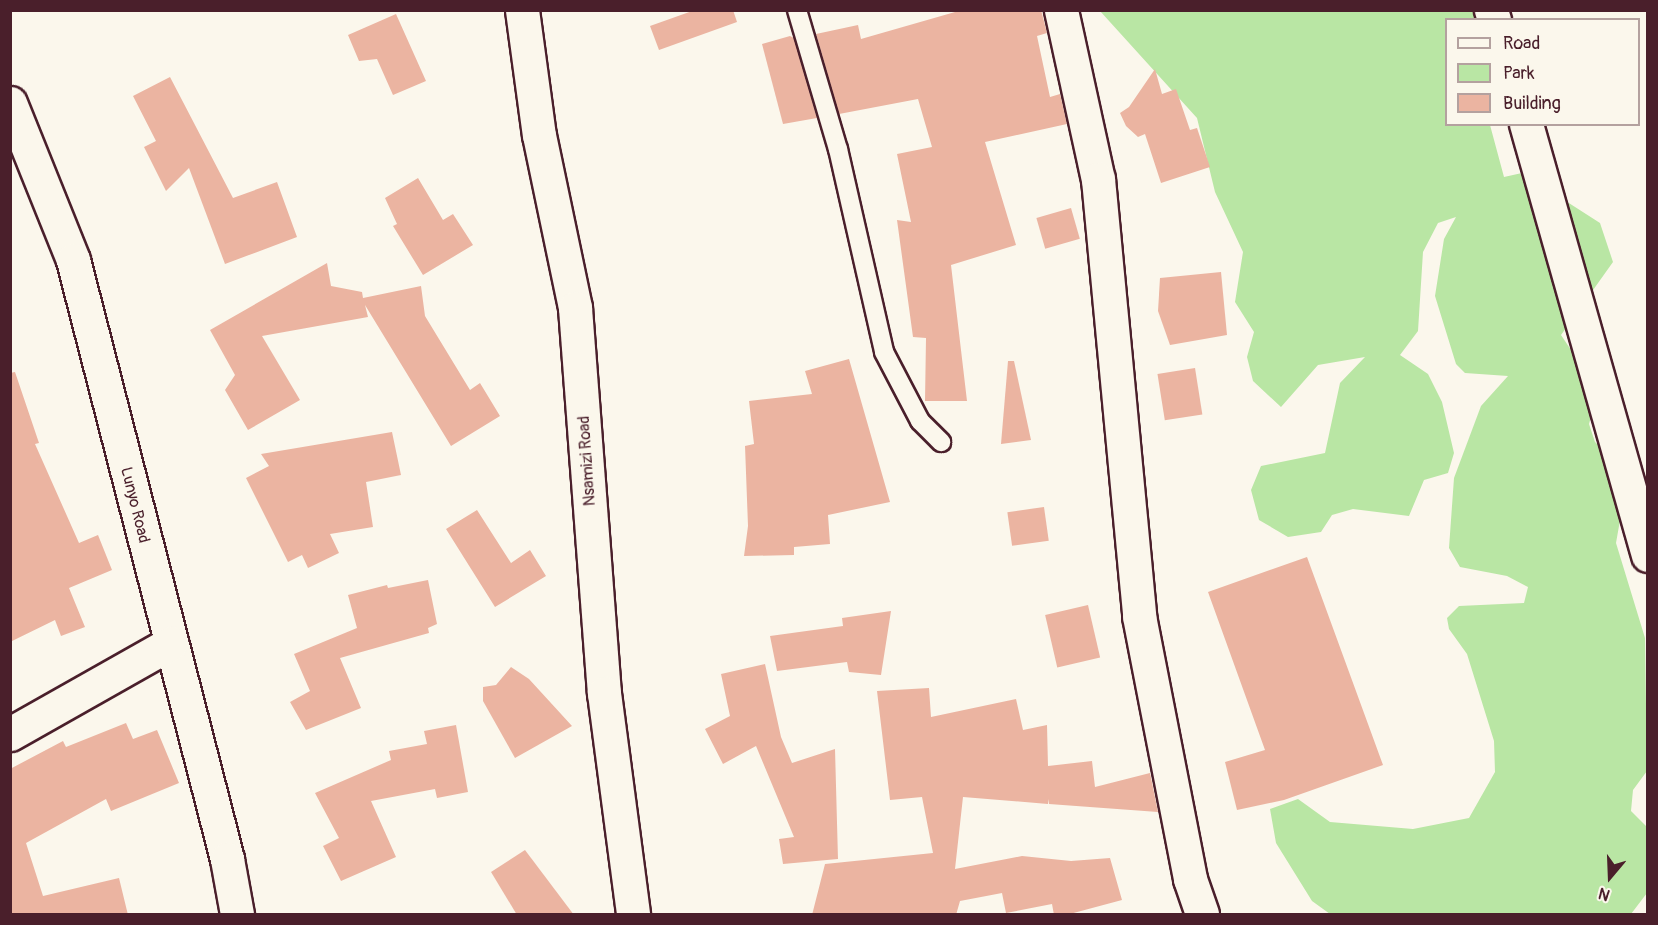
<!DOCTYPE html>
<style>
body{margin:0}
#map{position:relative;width:1658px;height:925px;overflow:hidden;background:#fbf7ec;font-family:Pangolin,sans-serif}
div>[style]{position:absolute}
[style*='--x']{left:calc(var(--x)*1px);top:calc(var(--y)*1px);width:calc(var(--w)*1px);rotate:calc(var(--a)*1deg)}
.green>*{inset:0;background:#b9e6a4}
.building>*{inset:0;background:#ebb4a1;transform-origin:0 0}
.roads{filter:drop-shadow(2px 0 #4a1f2b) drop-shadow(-2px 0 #4a1f2b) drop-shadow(0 2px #4a1f2b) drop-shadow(0 -2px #4a1f2b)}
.lane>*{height:18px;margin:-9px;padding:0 9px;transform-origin:9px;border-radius:9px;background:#fbf7ec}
.street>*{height:33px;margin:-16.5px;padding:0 16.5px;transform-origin:16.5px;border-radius:16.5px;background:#fbf7ec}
.secondary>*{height:33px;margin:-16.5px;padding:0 16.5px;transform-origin:16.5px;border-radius:16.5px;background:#fbf7ec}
span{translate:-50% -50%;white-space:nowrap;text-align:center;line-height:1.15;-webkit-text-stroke:4.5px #fbf7ec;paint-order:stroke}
.street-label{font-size:16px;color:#4a1f2b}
.frame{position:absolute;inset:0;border:12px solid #4a1f2b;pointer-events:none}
.legend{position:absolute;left:1445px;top:18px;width:195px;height:108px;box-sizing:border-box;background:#fbf7ec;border:2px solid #b4a19f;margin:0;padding:8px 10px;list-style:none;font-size:18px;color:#4a1f2b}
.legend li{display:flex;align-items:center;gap:12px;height:30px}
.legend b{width:30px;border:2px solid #b4a19f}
.north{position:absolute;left:1580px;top:847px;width:60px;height:60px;-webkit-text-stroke:4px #fbf7ec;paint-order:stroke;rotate:199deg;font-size:16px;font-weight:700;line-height:24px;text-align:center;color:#4a1f2b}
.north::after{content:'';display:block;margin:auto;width:21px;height:27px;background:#4a1f2b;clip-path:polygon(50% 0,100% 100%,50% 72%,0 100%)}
</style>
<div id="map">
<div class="green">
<i style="clip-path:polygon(1100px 11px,1477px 11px,1480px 19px,1446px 20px,1446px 124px,1490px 125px,1504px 177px,1522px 173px,1600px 223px,1613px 262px,1561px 335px,1583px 368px,1595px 402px,1589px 424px,1595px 442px,1612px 458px,1622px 509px,1616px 543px,1645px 638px,1647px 771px,1633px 790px,1631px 811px,1647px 827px,1647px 893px,1631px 914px,1330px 914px,1312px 901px,1276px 843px,1270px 809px,1298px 799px,1330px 822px,1413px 829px,1469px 818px,1495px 772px,1494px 741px,1467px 654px,1449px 629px,1447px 618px,1459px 606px,1524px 603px,1528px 587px,1507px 576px,1460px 567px,1449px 548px,1454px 478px,1481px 406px,1508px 376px,1465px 373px,1456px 364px,1435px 296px,1444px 239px,1456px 217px,1438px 223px,1423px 252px,1418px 331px,1400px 355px,1428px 374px,1442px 402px,1454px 453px,1448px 473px,1424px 480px,1409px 516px,1353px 509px,1332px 515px,1321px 532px,1288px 537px,1259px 520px,1251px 490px,1261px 466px,1325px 453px,1340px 383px,1365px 357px,1318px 365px,1281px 407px,1253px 381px,1247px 357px,1254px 332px,1235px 302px,1243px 252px,1215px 192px,1197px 118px)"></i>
</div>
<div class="building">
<i style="clip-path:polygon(695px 10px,733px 10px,737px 22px,659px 50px,650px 26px)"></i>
<i style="clip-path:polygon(962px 10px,1041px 10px,1047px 33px,1037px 36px,1050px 97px,1060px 94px,1067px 124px,985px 142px,1016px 245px,951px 265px,967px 401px,925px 401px,926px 338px,913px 337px,897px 220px,911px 222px,897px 154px,932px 147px,918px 99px,839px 114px,816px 34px,858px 25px,861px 39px)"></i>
<i style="clip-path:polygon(396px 14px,426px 81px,393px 95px,377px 59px,359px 61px,348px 35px)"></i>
<i style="clip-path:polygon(790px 36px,794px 38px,817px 118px,783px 124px,762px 44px)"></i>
<i style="clip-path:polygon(1155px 69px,1162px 94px,1176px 89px,1190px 130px,1197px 128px,1210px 167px,1161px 183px,1145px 134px,1138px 137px,1126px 126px,1120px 113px,1129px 107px)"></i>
<i style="clip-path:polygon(170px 77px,233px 198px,277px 182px,297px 237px,225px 264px,189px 168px,166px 191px,144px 147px,156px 141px,133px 96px)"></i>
<i style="clip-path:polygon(418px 178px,443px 220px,453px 214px,473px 245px,423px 275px,393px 226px,397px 224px,385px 198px)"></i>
<i style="left:1071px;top:208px;width:32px;height:36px;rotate:74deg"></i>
<i style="clip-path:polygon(327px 263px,331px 286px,362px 292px,363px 298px,421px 286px,425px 316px,470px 390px,480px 383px,500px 416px,451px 446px,365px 305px,368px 317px,262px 336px,300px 400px,248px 430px,225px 390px,235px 375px,210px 330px)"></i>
<i style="clip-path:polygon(1221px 272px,1227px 335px,1170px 345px,1158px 311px,1160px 278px)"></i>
<i style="clip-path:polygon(849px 359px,890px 502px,828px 515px,830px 544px,794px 547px,794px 555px,744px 556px,748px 526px,745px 446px,754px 444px,749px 401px,812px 394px,805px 371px)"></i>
<i style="clip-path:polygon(1008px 361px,1014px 361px,1031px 440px,1001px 444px)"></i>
<i style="left:1195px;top:368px;width:47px;height:38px;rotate:81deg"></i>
<i style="clip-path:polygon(15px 372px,39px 443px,35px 444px,79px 543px,98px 535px,112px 570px,69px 588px,85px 627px,61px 636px,55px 620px,10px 642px,10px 373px)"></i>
<i style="clip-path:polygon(392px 432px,401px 475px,366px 482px,373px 527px,330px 534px,339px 553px,308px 568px,302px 555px,288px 562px,246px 478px,269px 466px,261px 454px)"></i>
<i style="left:1044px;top:507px;width:34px;height:37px;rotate:82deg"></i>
<i style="clip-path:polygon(477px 510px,511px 563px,530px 550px,546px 576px,495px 607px,446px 529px)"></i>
<i style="clip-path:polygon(1307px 557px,1383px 765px,1284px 800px,1237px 810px,1225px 762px,1265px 750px,1208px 592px)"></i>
<i style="clip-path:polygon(428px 580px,437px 624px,428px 628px,429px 633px,340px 658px,361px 708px,306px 730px,290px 702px,310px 691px,294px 654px,357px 628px,348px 595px,387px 585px,388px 588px)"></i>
<i style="left:1088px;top:605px;width:54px;height:44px;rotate:77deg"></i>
<i style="clip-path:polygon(891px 611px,881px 675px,849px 672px,847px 662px,777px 671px,770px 636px,843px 626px,842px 618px)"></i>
<i style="clip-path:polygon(765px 664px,781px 737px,792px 763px,835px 749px,838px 859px,783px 864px,779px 839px,794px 837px,756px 746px,723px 764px,705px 729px,730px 716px,721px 674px)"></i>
<i style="clip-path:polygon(511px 667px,529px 679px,572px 726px,515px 758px,483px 701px,483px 687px,496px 685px)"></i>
<i style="clip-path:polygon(929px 688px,931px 717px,1016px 699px,1023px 730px,1047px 725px,1048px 766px,1092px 761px,1095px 787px,1150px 773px,1158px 812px,1049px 804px,1048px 799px,1048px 804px,963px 797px,955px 869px,1022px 856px,1071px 861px,1110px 858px,1122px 900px,1066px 915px,1054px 915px,1052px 904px,1006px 913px,1002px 893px,960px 901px,956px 915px,812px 915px,825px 864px,933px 853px,922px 797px,890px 800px,877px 691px)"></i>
<i style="clip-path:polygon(126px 723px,133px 739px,157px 730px,179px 783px,111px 811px,106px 799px,26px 843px,43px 896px,119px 878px,128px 915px,10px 915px,10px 769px,63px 741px,66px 747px)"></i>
<i style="clip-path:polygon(456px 725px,468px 792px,437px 798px,435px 789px,371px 801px,396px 857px,341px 881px,323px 846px,339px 838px,315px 793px,391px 760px,389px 751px,427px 744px,424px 731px)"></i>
<i style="clip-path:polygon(525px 850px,574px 915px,517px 915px,491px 872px)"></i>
</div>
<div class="roads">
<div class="lane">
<i style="--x:797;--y:10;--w:145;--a:73.6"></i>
<i style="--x:838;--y:149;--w:208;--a:77.2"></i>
<i style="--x:884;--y:352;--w:78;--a:62.4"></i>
<i style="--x:920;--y:421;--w:30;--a:45"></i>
</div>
<div class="street">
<i style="--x:1061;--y:10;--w:173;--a:77.7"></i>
<i style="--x:1098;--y:179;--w:439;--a:84.6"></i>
<i style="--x:1139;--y:616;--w:268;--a:79"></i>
<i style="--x:1190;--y:879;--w:37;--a:71"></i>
<i style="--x:1491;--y:10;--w:10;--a:73"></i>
<i style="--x:10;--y:103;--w:169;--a:68.1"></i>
<i style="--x:73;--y:260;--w:618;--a:75.58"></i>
<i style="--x:227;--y:859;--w:56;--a:79.7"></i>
<i style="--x:1526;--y:124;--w:448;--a:74.2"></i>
<i style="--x:10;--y:734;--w:185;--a:-29.5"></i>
</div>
<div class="secondary">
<i style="--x:522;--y:10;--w:126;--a:82.3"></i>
<i style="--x:539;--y:135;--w:177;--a:78.2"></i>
<i style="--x:575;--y:308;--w:386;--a:85.7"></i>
<i style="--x:604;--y:693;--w:223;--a:82.5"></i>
</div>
</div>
<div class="street-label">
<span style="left:587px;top:461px;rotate:-94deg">Nsamizi Road</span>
<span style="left:135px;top:505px;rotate:76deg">Lunyo Road</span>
</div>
<div class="frame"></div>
<ul class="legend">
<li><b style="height:8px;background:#fbf7ec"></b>Road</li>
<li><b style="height:16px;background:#b9e6a4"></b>Park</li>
<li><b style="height:16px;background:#ebb4a1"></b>Building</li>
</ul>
<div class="north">N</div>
</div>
